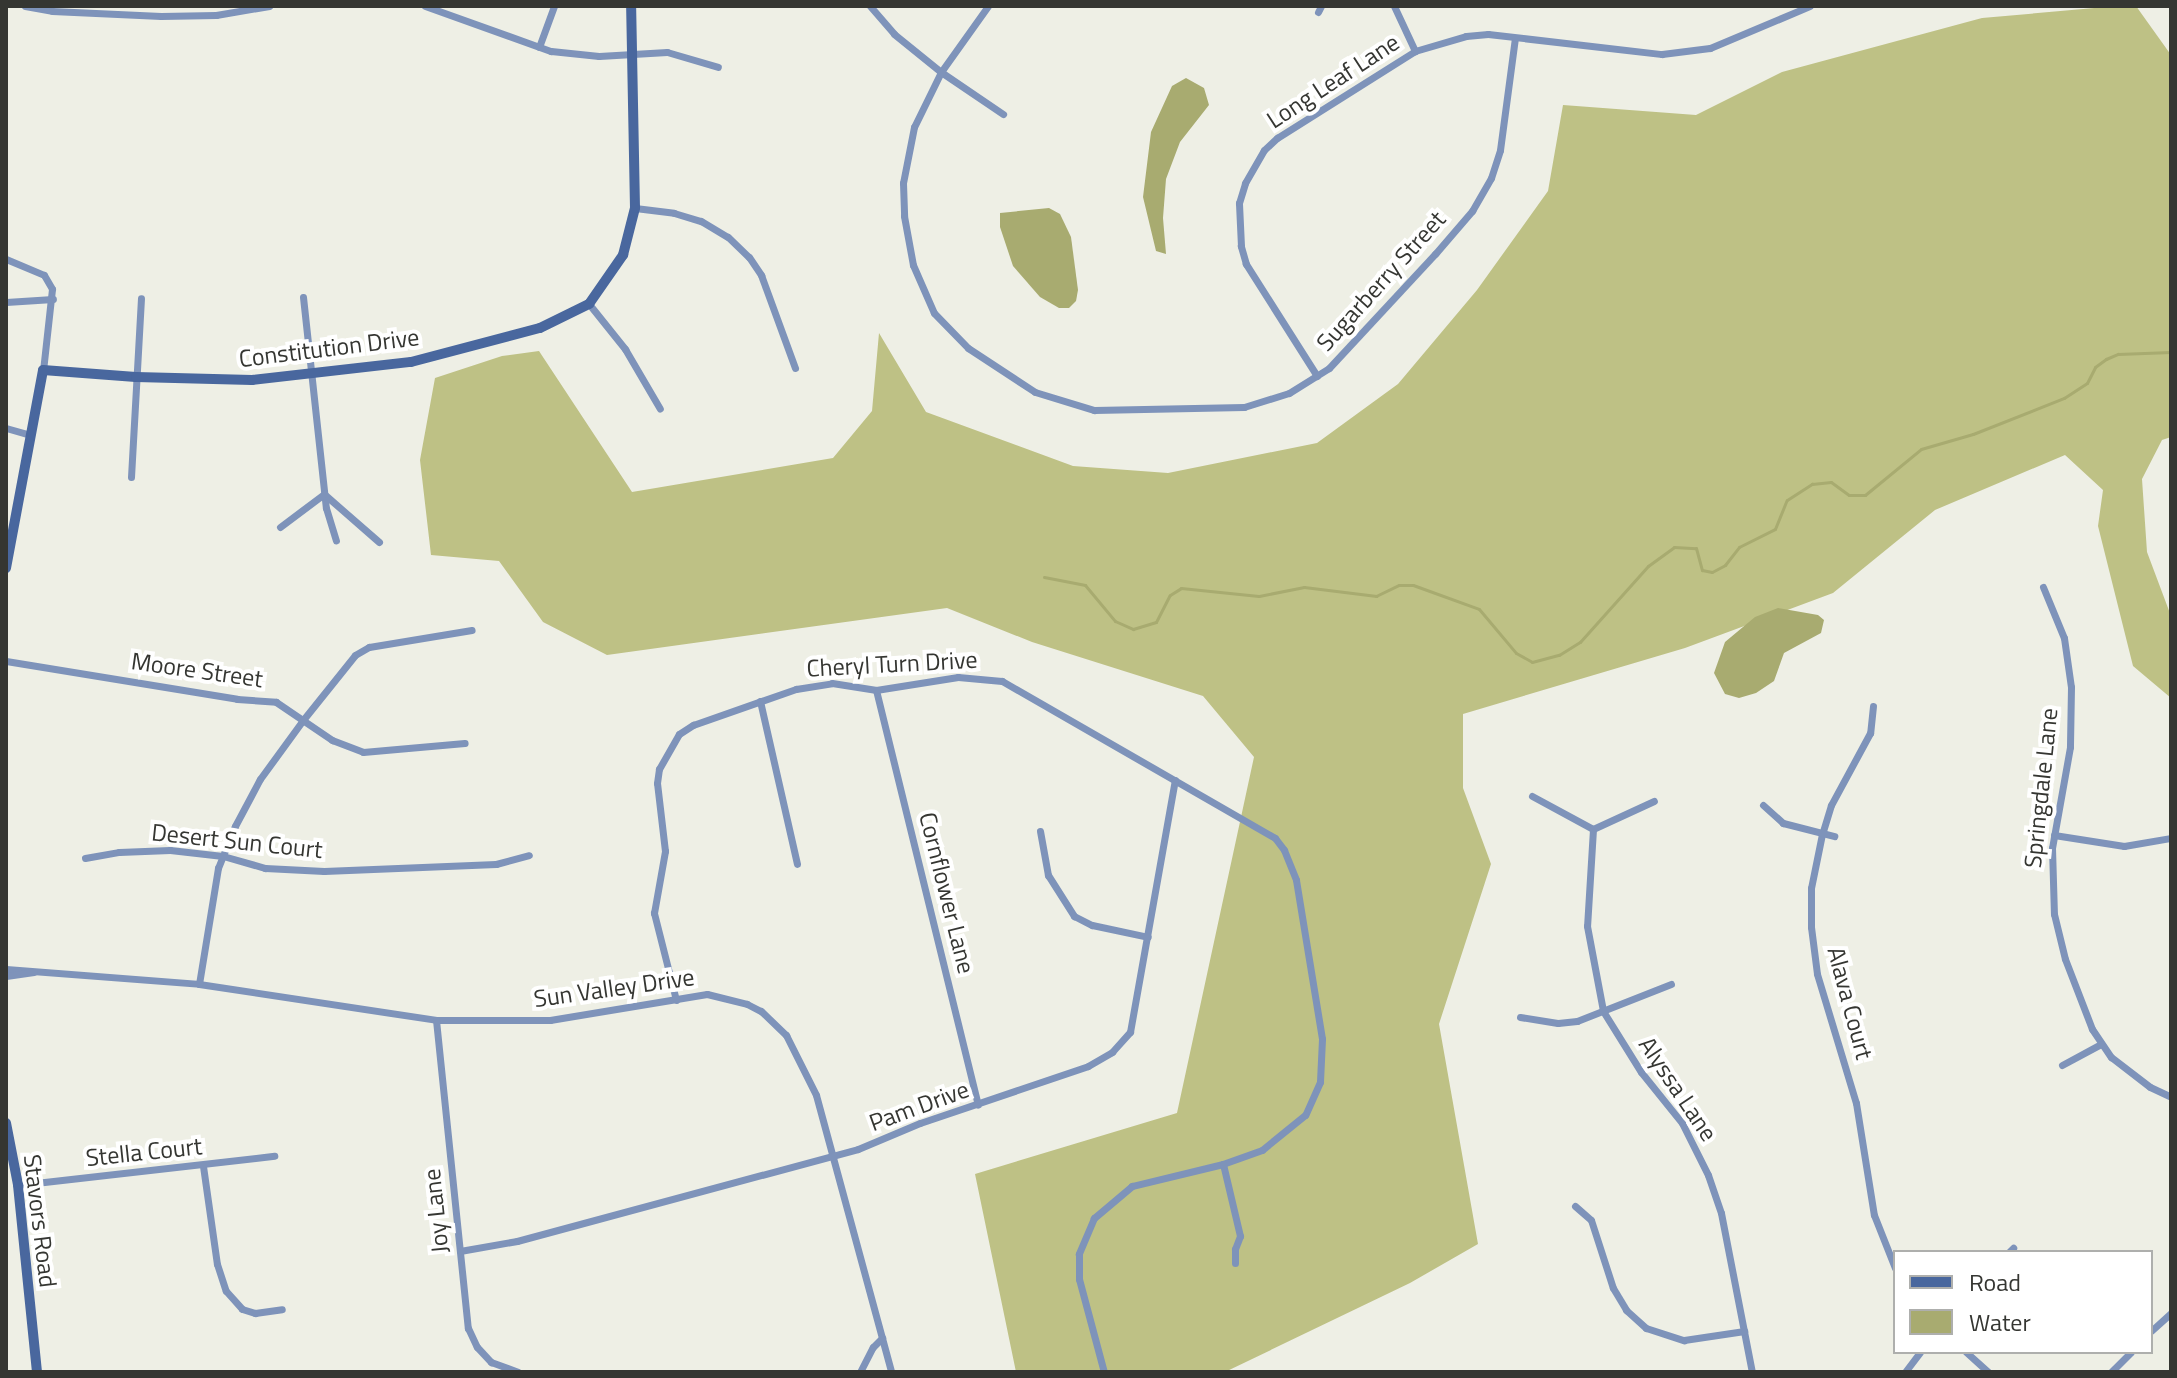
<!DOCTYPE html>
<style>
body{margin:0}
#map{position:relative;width:2177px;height:1378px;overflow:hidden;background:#eeefe5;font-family:"Titillium Web",sans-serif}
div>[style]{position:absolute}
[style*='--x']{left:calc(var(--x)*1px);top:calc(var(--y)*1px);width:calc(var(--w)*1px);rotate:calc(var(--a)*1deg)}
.forest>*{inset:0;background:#bec185}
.water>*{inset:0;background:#a8ab70}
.stream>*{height:3px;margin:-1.5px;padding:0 1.5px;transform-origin:1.5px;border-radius:1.5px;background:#a8ab70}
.street>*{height:7px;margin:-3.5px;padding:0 3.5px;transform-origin:3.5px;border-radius:3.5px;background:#7e93ba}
.secondary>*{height:10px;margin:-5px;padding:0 5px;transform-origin:5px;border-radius:5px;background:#49679e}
span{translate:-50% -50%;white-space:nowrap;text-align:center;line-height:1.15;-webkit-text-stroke:8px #fff;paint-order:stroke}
.street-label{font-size:24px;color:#353632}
.frame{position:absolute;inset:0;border:8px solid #353632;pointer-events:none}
.legend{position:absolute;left:1893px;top:1250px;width:260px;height:104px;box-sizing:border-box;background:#fff;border:2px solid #aeafad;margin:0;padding:10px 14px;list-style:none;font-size:24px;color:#353632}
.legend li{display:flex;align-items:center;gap:16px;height:40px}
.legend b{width:40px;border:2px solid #aeafad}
</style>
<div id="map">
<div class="forest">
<i style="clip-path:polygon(2117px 6px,2136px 6px,2171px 55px,2171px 437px,2162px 440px,2142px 479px,2147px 552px,2171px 616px,2171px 698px,2133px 666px,2098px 526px,2103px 490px,2065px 455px,1935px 510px,1833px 593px,1685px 648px,1463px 714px,1463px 788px,1491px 864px,1439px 1024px,1478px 1244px,1410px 1283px,1225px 1372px,1016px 1372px,975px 1174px,1177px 1113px,1254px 757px,1203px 696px,1032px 642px,947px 608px,607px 655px,543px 622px,499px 561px,431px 555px,420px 460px,435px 378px,502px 356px,539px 351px,632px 492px,833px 458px,872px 411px,879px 333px,926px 412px,1073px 466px,1168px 473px,1317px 443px,1398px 384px,1477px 290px,1548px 191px,1563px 105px,1696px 115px,1782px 72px,1982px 18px)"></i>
</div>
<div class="water">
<i style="clip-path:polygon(1186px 78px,1204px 88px,1209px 105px,1180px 142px,1166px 179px,1163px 218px,1166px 254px,1156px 251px,1143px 197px,1151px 132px,1172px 86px)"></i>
<i style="clip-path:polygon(1049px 208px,1060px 214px,1071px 237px,1078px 290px,1076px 301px,1069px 308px,1059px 308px,1040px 297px,1013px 266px,1000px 227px,1000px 213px)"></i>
<i style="clip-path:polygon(1778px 608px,1818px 615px,1824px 620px,1821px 633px,1784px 653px,1774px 681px,1756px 693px,1739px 698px,1725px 694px,1714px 673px,1725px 642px,1755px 617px)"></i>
</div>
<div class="stream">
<i style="--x:1044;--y:577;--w:42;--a:11"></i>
<i style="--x:1085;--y:585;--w:47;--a:50.2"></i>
<i style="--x:1115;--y:621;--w:20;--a:24"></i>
<i style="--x:1133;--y:629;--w:24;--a:-17"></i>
<i style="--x:1156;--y:622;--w:30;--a:-63"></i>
<i style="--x:1170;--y:595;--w:13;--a:-32"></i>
<i style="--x:1181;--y:588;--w:78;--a:5.9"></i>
<i style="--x:1259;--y:596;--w:46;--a:-11.3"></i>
<i style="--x:1304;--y:587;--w:73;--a:7.1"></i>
<i style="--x:1376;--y:596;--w:25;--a:-26"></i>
<i style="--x:1399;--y:585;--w:14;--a:0"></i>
<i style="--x:1413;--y:585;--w:70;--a:20"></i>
<i style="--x:1479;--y:609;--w:57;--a:49.9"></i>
<i style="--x:1516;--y:653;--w:18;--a:29"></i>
<i style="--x:1532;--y:662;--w:28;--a:-15"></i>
<i style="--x:1559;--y:655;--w:25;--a:-32"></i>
<i style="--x:1580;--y:642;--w:102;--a:-48.2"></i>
<i style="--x:1648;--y:566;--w:32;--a:-36"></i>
<i style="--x:1674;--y:547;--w:22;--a:3"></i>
<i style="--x:1696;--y:548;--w:23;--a:75"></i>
<i style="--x:1702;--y:570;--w:10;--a:11"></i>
<i style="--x:1712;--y:572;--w:15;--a:-28"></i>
<i style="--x:1725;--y:565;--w:23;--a:-52"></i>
<i style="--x:1739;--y:547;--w:40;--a:-26.6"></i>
<i style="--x:1775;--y:529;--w:31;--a:-68"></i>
<i style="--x:1787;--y:500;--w:30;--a:-33"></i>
<i style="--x:1812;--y:484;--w:19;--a:-6"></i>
<i style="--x:1831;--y:482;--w:22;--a:36"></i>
<i style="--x:1849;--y:495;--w:16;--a:0"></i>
<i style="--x:1865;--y:495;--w:72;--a:-39.4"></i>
<i style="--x:1921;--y:449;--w:54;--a:-16.1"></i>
<i style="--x:1973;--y:434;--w:98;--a:-21.6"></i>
<i style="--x:2064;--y:398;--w:27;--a:-33"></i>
<i style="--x:2087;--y:383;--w:18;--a:-63"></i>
<i style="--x:2095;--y:367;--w:14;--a:-36"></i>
<i style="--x:2106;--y:359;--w:13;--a:-23"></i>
<i style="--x:2118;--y:354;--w:53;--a:-2.2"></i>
</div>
<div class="street">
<i style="--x:25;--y:6;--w:27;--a:10"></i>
<i style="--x:52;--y:11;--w:109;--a:2.6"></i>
<i style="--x:161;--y:16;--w:55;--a:-1"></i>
<i style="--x:216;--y:15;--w:54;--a:-9.6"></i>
<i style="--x:425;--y:6;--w:134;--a:19.7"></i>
<i style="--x:551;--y:51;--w:48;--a:5.9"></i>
<i style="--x:599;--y:56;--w:68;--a:-3.4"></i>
<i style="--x:667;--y:52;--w:53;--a:16.4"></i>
<i style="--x:870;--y:6;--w:37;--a:49"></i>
<i style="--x:894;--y:34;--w:60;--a:39"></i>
<i style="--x:941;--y:72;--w:75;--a:34.1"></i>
<i style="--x:988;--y:6;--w:81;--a:125.5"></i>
<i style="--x:941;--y:72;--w:61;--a:116.1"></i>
<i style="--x:914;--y:127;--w:57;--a:101.1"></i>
<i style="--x:903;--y:183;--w:33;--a:88"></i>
<i style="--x:904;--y:216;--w:50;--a:79.6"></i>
<i style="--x:913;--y:265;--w:52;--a:66.4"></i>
<i style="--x:934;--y:313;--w:49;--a:45.8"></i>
<i style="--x:968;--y:348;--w:80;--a:33.3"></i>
<i style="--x:1035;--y:392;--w:62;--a:17"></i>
<i style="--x:1094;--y:410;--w:150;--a:-1.1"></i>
<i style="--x:1244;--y:407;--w:47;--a:-17.3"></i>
<i style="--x:1289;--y:393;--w:47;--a:-32"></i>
<i style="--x:1329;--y:368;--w:156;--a:-47.1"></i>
<i style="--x:1435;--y:254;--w:57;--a:-49.3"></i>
<i style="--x:1472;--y:211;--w:38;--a:-60"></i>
<i style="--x:1491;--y:178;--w:29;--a:-72"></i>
<i style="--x:1500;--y:150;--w:113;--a:-82.4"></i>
<i style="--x:1394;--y:6;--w:50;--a:65"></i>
<i style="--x:1318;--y:12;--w:7;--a:-63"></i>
<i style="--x:539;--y:47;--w:44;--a:-69.9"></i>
<i style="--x:635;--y:208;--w:39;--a:7"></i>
<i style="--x:674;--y:213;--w:28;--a:17"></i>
<i style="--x:701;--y:221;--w:31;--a:31"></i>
<i style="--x:728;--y:237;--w:29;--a:44"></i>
<i style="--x:749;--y:257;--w:22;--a:56"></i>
<i style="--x:761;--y:275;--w:99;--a:69.9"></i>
<i style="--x:6;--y:259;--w:41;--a:22.8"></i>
<i style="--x:44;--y:275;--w:16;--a:60"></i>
<i style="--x:52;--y:289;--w:81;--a:96.3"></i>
<i style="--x:303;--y:297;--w:212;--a:83.8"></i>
<i style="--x:326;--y:508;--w:34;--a:73"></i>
<i style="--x:6;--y:302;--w:47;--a:-3.7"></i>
<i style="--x:589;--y:304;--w:58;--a:51.3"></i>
<i style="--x:625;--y:349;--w:69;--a:59.7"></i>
<i style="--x:1317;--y:376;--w:133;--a:-122.4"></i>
<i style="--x:1246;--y:264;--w:19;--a:-106"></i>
<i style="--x:1241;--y:246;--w:43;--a:-92.7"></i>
<i style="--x:1239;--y:203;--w:21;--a:-73"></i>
<i style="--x:1245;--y:183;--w:38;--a:-60"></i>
<i style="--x:1264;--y:150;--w:18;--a:-43"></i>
<i style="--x:1277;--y:138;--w:163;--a:-32.2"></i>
<i style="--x:1415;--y:51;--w:53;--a:-16.4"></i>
<i style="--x:1466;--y:36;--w:22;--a:-5"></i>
<i style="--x:1488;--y:34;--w:175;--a:6.6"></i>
<i style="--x:1662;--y:54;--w:48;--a:-7.1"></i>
<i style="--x:1710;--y:48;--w:108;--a:-22.8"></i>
<i style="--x:6;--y:428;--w:26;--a:16"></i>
<i style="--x:131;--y:477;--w:179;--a:-86.8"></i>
<i style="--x:324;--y:494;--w:73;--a:41.1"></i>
<i style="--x:280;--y:527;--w:55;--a:-36.9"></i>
<i style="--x:2043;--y:587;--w:55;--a:67.6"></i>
<i style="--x:2064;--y:638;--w:49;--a:81.9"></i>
<i style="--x:2071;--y:687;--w:60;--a:91"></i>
<i style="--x:2070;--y:747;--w:103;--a:100.1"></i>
<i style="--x:2052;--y:848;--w:66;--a:88.3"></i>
<i style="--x:2054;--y:914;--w:46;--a:76.3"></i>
<i style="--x:2065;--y:959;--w:75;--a:68.9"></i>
<i style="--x:2092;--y:1029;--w:34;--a:56"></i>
<i style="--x:2111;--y:1057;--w:49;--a:37.6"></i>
<i style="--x:2150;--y:1087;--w:23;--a:25"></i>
<i style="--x:6;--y:661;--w:234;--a:9.3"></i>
<i style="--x:237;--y:699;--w:39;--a:4"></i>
<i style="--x:276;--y:702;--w:68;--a:34.2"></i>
<i style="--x:332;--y:740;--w:33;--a:21"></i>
<i style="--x:363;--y:752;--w:102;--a:-5"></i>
<i style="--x:876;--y:690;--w:427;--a:76.2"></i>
<i style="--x:760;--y:701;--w:167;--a:77.2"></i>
<i style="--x:1873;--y:706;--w:27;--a:96"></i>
<i style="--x:1870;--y:733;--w:82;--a:118.4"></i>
<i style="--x:1831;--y:805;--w:30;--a:107"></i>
<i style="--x:1822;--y:834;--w:55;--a:101.5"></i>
<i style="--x:1811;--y:888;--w:39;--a:90"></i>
<i style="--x:1811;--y:927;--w:47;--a:82.7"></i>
<i style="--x:1817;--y:974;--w:135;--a:73.2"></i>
<i style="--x:1856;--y:1103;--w:113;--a:80.9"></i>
<i style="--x:1874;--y:1215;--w:57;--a:68.4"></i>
<i style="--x:1532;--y:796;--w:69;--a:28.4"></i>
<i style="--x:1763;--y:805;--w:27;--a:42"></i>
<i style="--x:1783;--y:823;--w:53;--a:14.3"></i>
<i style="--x:1593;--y:829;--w:97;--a:93.5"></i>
<i style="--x:1587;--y:926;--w:86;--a:79.3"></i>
<i style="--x:1603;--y:1011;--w:72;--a:58.1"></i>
<i style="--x:1641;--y:1072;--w:65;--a:51.2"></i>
<i style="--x:1682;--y:1123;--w:58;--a:63.4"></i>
<i style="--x:1708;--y:1175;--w:40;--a:71.1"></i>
<i style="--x:1721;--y:1213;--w:162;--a:79"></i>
<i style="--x:1593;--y:829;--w:67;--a:-24.7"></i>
<i style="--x:1040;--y:831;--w:45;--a:79.7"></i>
<i style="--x:1048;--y:875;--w:49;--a:57.6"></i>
<i style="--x:1074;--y:916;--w:20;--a:27"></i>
<i style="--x:1092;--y:925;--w:57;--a:12.1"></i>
<i style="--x:2054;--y:835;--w:71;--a:8.9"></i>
<i style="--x:2124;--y:846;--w:48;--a:-9.7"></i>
<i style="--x:85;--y:858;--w:35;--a:-10"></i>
<i style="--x:119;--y:852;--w:51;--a:-2.2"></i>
<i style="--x:170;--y:850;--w:53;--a:6.5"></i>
<i style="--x:223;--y:856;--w:44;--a:15.9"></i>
<i style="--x:265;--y:868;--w:59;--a:2.9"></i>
<i style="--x:324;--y:871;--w:172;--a:-2.3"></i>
<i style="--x:496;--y:864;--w:34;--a:-15"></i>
<i style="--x:6;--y:969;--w:194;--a:4.4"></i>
<i style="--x:199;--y:984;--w:240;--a:8.6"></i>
<i style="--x:436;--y:1020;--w:114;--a:0"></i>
<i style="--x:550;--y:1020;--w:159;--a:-9.4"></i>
<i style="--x:707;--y:994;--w:41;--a:14"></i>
<i style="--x:747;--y:1004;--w:16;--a:27"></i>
<i style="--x:761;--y:1011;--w:35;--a:44"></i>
<i style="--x:786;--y:1035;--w:67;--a:63.4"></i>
<i style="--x:816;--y:1095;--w:287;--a:74.8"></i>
<i style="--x:6;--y:976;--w:28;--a:-8"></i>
<i style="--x:199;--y:984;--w:118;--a:-80.7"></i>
<i style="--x:218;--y:868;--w:45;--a:-68"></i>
<i style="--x:235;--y:826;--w:53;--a:-62"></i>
<i style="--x:260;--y:779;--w:73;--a:-53.9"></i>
<i style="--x:303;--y:720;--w:83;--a:-51.3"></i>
<i style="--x:355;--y:655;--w:16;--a:-30"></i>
<i style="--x:369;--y:647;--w:104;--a:-9.4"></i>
<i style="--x:676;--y:1000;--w:90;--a:-104.2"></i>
<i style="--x:654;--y:913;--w:63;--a:-79.9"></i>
<i style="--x:665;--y:851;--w:68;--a:-96.7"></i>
<i style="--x:657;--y:783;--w:14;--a:-82"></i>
<i style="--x:659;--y:769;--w:40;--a:-60.3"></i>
<i style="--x:679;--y:734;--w:17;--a:-33"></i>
<i style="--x:693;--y:725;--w:109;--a:-19.3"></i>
<i style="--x:796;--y:689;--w:36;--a:-9"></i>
<i style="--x:832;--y:683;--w:45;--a:9"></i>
<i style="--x:876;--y:690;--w:83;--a:-9"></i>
<i style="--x:958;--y:677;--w:44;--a:5.2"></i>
<i style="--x:1002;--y:681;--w:315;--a:29.9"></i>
<i style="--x:1275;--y:838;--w:15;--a:53"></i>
<i style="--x:1284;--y:850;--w:32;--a:68"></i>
<i style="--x:1296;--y:880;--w:161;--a:80.7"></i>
<i style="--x:1322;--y:1039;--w:43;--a:92.7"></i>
<i style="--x:1320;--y:1082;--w:36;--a:114"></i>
<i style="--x:1305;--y:1115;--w:55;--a:140.9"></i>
<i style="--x:1262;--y:1150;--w:41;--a:160.3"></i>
<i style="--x:1223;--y:1164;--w:94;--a:166.4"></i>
<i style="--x:1132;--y:1186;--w:50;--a:139.9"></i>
<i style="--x:1094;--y:1218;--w:39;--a:113"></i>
<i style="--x:1079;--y:1254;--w:25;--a:90"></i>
<i style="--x:1079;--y:1279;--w:96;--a:75"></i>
<i style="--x:1520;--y:1017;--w:38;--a:9"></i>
<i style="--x:1558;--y:1023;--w:19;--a:-6"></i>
<i style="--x:1577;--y:1021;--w:101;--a:-21.5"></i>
<i style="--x:436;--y:1020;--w:310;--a:84.1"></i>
<i style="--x:468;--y:1328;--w:21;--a:65"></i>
<i style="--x:477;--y:1347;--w:21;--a:47"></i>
<i style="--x:491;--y:1362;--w:29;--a:20"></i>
<i style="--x:2062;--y:1065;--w:44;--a:-28.3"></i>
<i style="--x:1223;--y:1164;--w:74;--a:76.7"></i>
<i style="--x:1240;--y:1236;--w:14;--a:111"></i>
<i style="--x:1235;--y:1249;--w:14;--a:90"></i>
<i style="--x:203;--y:1166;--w:99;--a:81.9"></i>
<i style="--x:217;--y:1264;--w:28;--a:72"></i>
<i style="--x:226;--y:1291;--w:24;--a:48"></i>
<i style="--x:242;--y:1309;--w:14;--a:17"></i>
<i style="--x:255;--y:1313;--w:27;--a:-8"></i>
<i style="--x:18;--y:1185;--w:258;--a:-6.5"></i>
<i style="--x:1575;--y:1206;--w:21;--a:41"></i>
<i style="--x:1591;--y:1220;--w:71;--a:72.1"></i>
<i style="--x:1613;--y:1288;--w:26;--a:59"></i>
<i style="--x:1626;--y:1310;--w:27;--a:42"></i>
<i style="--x:1646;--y:1328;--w:40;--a:18"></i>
<i style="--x:1684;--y:1340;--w:61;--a:-8.5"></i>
<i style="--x:460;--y:1251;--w:58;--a:-10"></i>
<i style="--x:517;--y:1241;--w:353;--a:-15.1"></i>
<i style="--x:858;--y:1149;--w:67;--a:-22.8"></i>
<i style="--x:920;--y:1123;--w:177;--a:-18.7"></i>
<i style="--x:1088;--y:1066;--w:28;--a:-30"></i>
<i style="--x:1112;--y:1052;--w:27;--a:-48"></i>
<i style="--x:1130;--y:1032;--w:256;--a:-79.9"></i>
<i style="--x:2009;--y:1252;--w:6;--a:-45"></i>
<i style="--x:2151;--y:1331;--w:27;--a:-42"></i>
<i style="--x:1966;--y:1352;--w:30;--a:42"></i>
<i style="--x:860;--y:1372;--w:28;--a:-63"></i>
<i style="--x:873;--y:1347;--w:13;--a:-45"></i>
<i style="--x:1905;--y:1372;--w:25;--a:-53"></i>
<i style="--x:2111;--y:1372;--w:28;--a:-45"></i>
</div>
<div class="secondary">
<i style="--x:6;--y:568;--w:201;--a:-79.4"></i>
<i style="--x:43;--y:370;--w:93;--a:4.3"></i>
<i style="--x:136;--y:377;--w:116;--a:1.5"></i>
<i style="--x:252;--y:380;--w:160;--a:-6.5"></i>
<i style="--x:411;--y:362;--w:133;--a:-14.8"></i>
<i style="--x:540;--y:328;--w:55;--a:-26.1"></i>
<i style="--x:589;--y:304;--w:60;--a:-55.2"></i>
<i style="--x:623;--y:255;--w:49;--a:-75.7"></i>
<i style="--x:635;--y:208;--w:202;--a:-91.1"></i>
<i style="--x:6;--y:1123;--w:63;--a:79"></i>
<i style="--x:18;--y:1185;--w:188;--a:84.2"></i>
</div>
<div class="street-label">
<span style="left:1333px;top:81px;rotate:-33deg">Long Leaf Lane</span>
<span style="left:1381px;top:281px;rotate:-48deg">Sugarberry Street</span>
<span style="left:329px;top:348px;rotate:-7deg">Constitution Drive</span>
<span style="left:892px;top:664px;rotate:-3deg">Cheryl Turn Drive</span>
<span style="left:197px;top:670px;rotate:8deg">Moore Street</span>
<span style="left:2041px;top:788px;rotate:-84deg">Springdale Lane</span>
<span style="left:237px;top:841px;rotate:6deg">Desert Sun Court</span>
<span style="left:947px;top:893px;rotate:76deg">Cornflower Lane</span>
<span style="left:614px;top:988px;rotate:-8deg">Sun Valley Drive</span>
<span style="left:1850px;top:1003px;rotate:75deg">Alava Court</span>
<span style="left:1678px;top:1089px;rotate:56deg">Alyssa Lane</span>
<span style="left:919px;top:1106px;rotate:-20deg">Pam Drive</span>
<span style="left:144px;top:1152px;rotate:-6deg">Stella Court</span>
<span style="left:436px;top:1211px;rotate:-96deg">Joy Lane</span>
<span style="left:40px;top:1221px;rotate:83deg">Stavors Road</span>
</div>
<div class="frame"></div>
<ul class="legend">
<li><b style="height:10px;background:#49679e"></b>Road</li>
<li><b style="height:22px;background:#a8ab70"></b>Water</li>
</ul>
</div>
